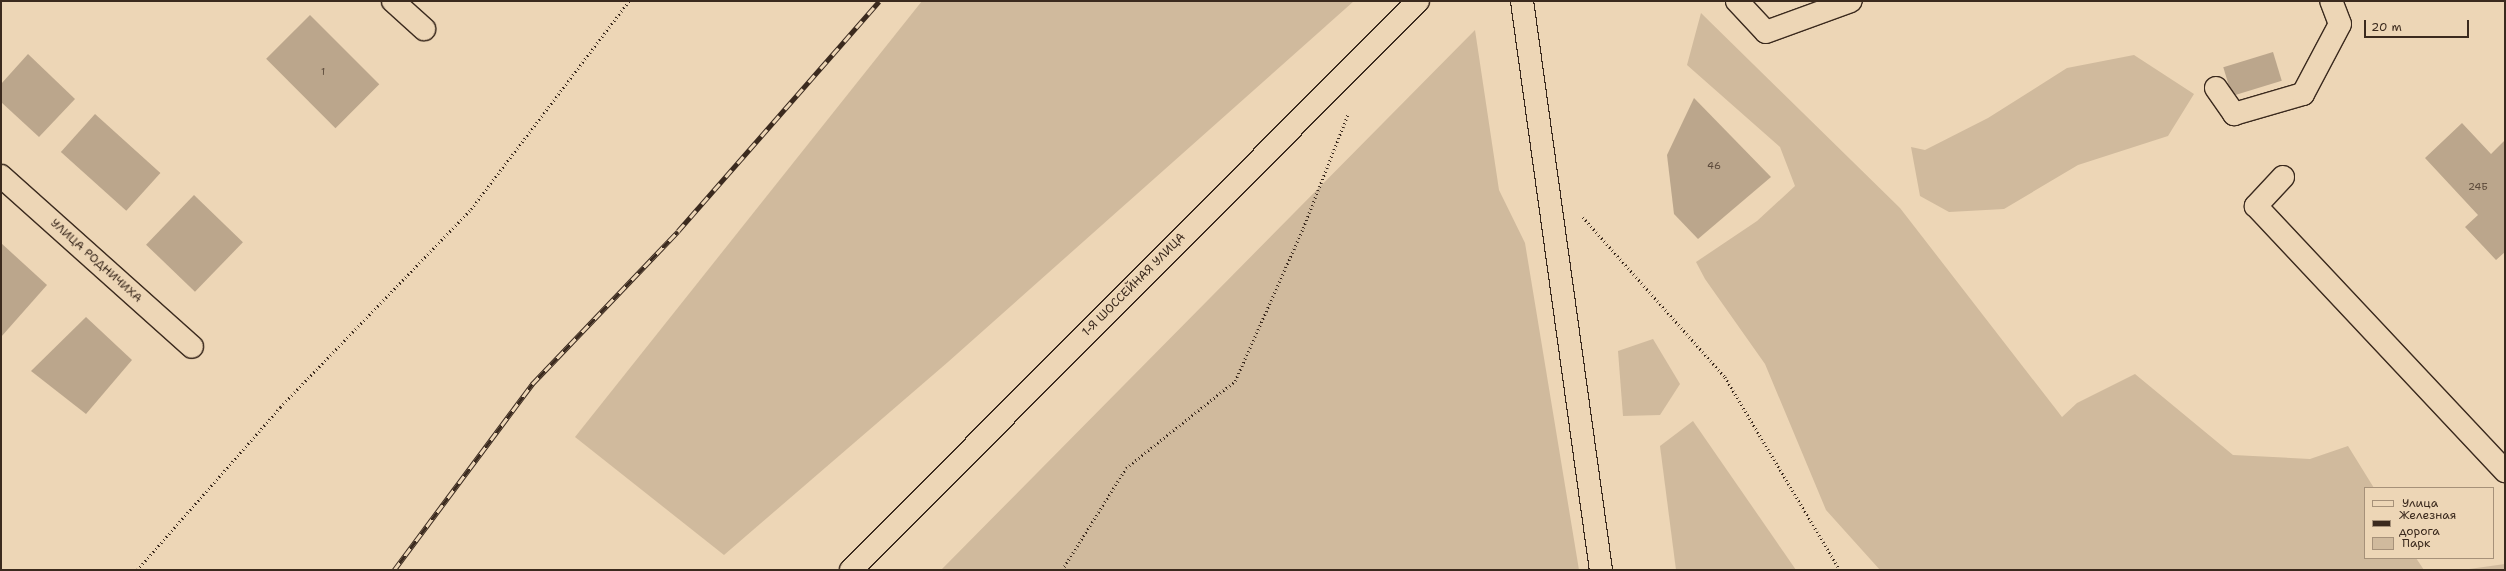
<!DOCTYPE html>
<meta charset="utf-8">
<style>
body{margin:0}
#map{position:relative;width:2506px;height:571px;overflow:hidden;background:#edd6b6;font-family:"Shantell Sans",sans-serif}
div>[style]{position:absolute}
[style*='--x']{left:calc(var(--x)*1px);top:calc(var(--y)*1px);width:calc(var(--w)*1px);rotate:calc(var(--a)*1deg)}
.green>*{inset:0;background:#d0ba9d}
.building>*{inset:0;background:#bba68c;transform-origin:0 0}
.path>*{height:2.5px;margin-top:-1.25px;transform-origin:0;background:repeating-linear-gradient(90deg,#3b2a1e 0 1px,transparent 0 4px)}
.roads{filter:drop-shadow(1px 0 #3b2a1e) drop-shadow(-1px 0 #3b2a1e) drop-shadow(0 1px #3b2a1e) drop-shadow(0 -1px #3b2a1e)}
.minor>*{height:22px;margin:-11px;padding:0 11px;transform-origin:11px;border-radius:11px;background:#edd6b6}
.rail>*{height:4.5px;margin-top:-2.25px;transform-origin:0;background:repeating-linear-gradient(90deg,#edd6b6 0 9px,#3b2a1e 0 18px);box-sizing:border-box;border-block:1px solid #3b2a1e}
span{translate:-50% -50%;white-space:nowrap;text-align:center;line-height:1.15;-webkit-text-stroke:3.5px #edd6b6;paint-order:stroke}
.number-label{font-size:10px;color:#5b493a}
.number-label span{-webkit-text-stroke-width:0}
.street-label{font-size:12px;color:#3b2a1e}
.frame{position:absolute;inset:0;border:2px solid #3b2a1e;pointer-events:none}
.legend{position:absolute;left:2364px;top:487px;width:130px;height:72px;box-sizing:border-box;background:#edd6b6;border:1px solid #a69179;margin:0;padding:5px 7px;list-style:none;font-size:12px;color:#3b2a1e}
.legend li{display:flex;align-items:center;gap:8px;height:20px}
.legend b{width:20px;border:1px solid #a69179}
.scale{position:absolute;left:2364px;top:20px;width:105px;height:18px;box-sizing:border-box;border:2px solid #3b2a1e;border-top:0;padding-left:5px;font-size:12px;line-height:14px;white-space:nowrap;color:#3b2a1e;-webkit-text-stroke:3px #edd6b6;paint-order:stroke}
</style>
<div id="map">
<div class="green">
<i style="clip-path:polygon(922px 1px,1354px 1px,948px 362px,724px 555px,575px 437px)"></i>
<i style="clip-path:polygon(1701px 13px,1900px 208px,2062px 417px,2077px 403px,2135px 374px,2233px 455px,2310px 459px,2348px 446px,2374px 488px,2365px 488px,2365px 558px,2416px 558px,2424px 570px,1880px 570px,1826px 510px,1765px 364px,1705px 279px,1696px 262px,1757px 221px,1795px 186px,1780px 147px,1687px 65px)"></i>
<i style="clip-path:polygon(1475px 30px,1499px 190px,1525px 243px,1579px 570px,941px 570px)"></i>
<i style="clip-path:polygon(2134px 55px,2194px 94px,2168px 136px,2078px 165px,2004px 209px,1949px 212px,1920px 196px,1911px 147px,1925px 150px,1988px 118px,2067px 68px)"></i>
<i style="clip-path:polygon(1653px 339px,1680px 384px,1660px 415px,1623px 416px,1618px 351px)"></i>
<i style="clip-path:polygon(1693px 421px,1785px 554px,1796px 570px,1676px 570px,1660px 446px)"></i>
<i style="clip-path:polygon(2505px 564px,2505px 570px,2462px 570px)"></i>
</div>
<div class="building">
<i style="left:310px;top:15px;width:98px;height:62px;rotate:45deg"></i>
<i style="left:2273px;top:52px;width:30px;height:52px;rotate:73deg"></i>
<i style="clip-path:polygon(28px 54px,75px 99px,39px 137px,1px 102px,1px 84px)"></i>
<i style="clip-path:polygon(1694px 98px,1771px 177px,1698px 239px,1674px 214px,1667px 155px)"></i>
<i style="left:95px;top:114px;width:88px;height:51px;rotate:42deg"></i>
<i style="clip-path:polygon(2462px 123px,2491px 154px,2505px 140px,2505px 252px,2496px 260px,2465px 227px,2478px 215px,2425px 158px)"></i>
<i style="left:194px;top:195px;width:68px;height:69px;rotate:44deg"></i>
<i style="clip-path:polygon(1px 243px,47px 285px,1px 337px)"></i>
<i style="clip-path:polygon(86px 317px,132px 360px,86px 414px,31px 371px)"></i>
</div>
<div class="path">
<i style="--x:1583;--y:217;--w:214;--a:48.4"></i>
<i style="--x:1725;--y:377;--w:225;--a:59.2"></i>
<i style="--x:137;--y:570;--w:217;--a:-48.7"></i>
<i style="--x:280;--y:407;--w:275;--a:-46"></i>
<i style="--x:471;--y:209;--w:261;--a:-52.8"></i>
<i style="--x:1062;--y:570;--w:120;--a:-57.9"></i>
<i style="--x:1126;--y:468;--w:139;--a:-38.6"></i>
<i style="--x:1235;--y:381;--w:167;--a:-66"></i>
<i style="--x:1303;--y:228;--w:123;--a:-68.5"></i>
</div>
<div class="roads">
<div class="minor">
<i style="--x:393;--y:1;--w:42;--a:42.1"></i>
<i style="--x:1522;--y:1;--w:574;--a:82.1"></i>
<i style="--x:1737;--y:1;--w:42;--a:46.9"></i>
<i style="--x:1766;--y:32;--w:90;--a:-20"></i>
<i style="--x:2216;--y:88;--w:32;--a:55"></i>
<i style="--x:2234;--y:114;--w:72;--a:-16.2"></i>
<i style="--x:2303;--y:94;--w:79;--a:-62.1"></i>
<i style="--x:2340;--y:24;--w:25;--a:-111"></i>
<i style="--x:1;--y:176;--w:256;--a:41.8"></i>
<i style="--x:2283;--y:177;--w:40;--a:133"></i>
<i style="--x:2256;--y:206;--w:364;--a:46.8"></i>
<i style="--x:851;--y:570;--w:803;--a:-45.1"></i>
</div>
</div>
<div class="rail">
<i style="--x:394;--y:570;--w:232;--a:-53.4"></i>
<i style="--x:532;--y:384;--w:211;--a:-46.3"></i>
<i style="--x:678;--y:231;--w:305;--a:-48.8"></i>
</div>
<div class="number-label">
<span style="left:323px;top:72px">1</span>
<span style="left:1714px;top:166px">46</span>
<span style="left:2478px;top:187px">24Б</span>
</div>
<div class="street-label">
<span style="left:96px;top:261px;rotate:42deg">УЛИЦА РОДНИЧИХА</span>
<span style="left:1134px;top:285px;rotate:-45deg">1-Я ШОССЕЙНАЯ УЛИЦА</span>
</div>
<div class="frame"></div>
<ul class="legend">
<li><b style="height:5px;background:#edd6b6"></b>Улица</li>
<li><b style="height:5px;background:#3b2a1e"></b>Железная дорога</li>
<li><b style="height:11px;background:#d0ba9d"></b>Парк</li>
</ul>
<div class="scale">20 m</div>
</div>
